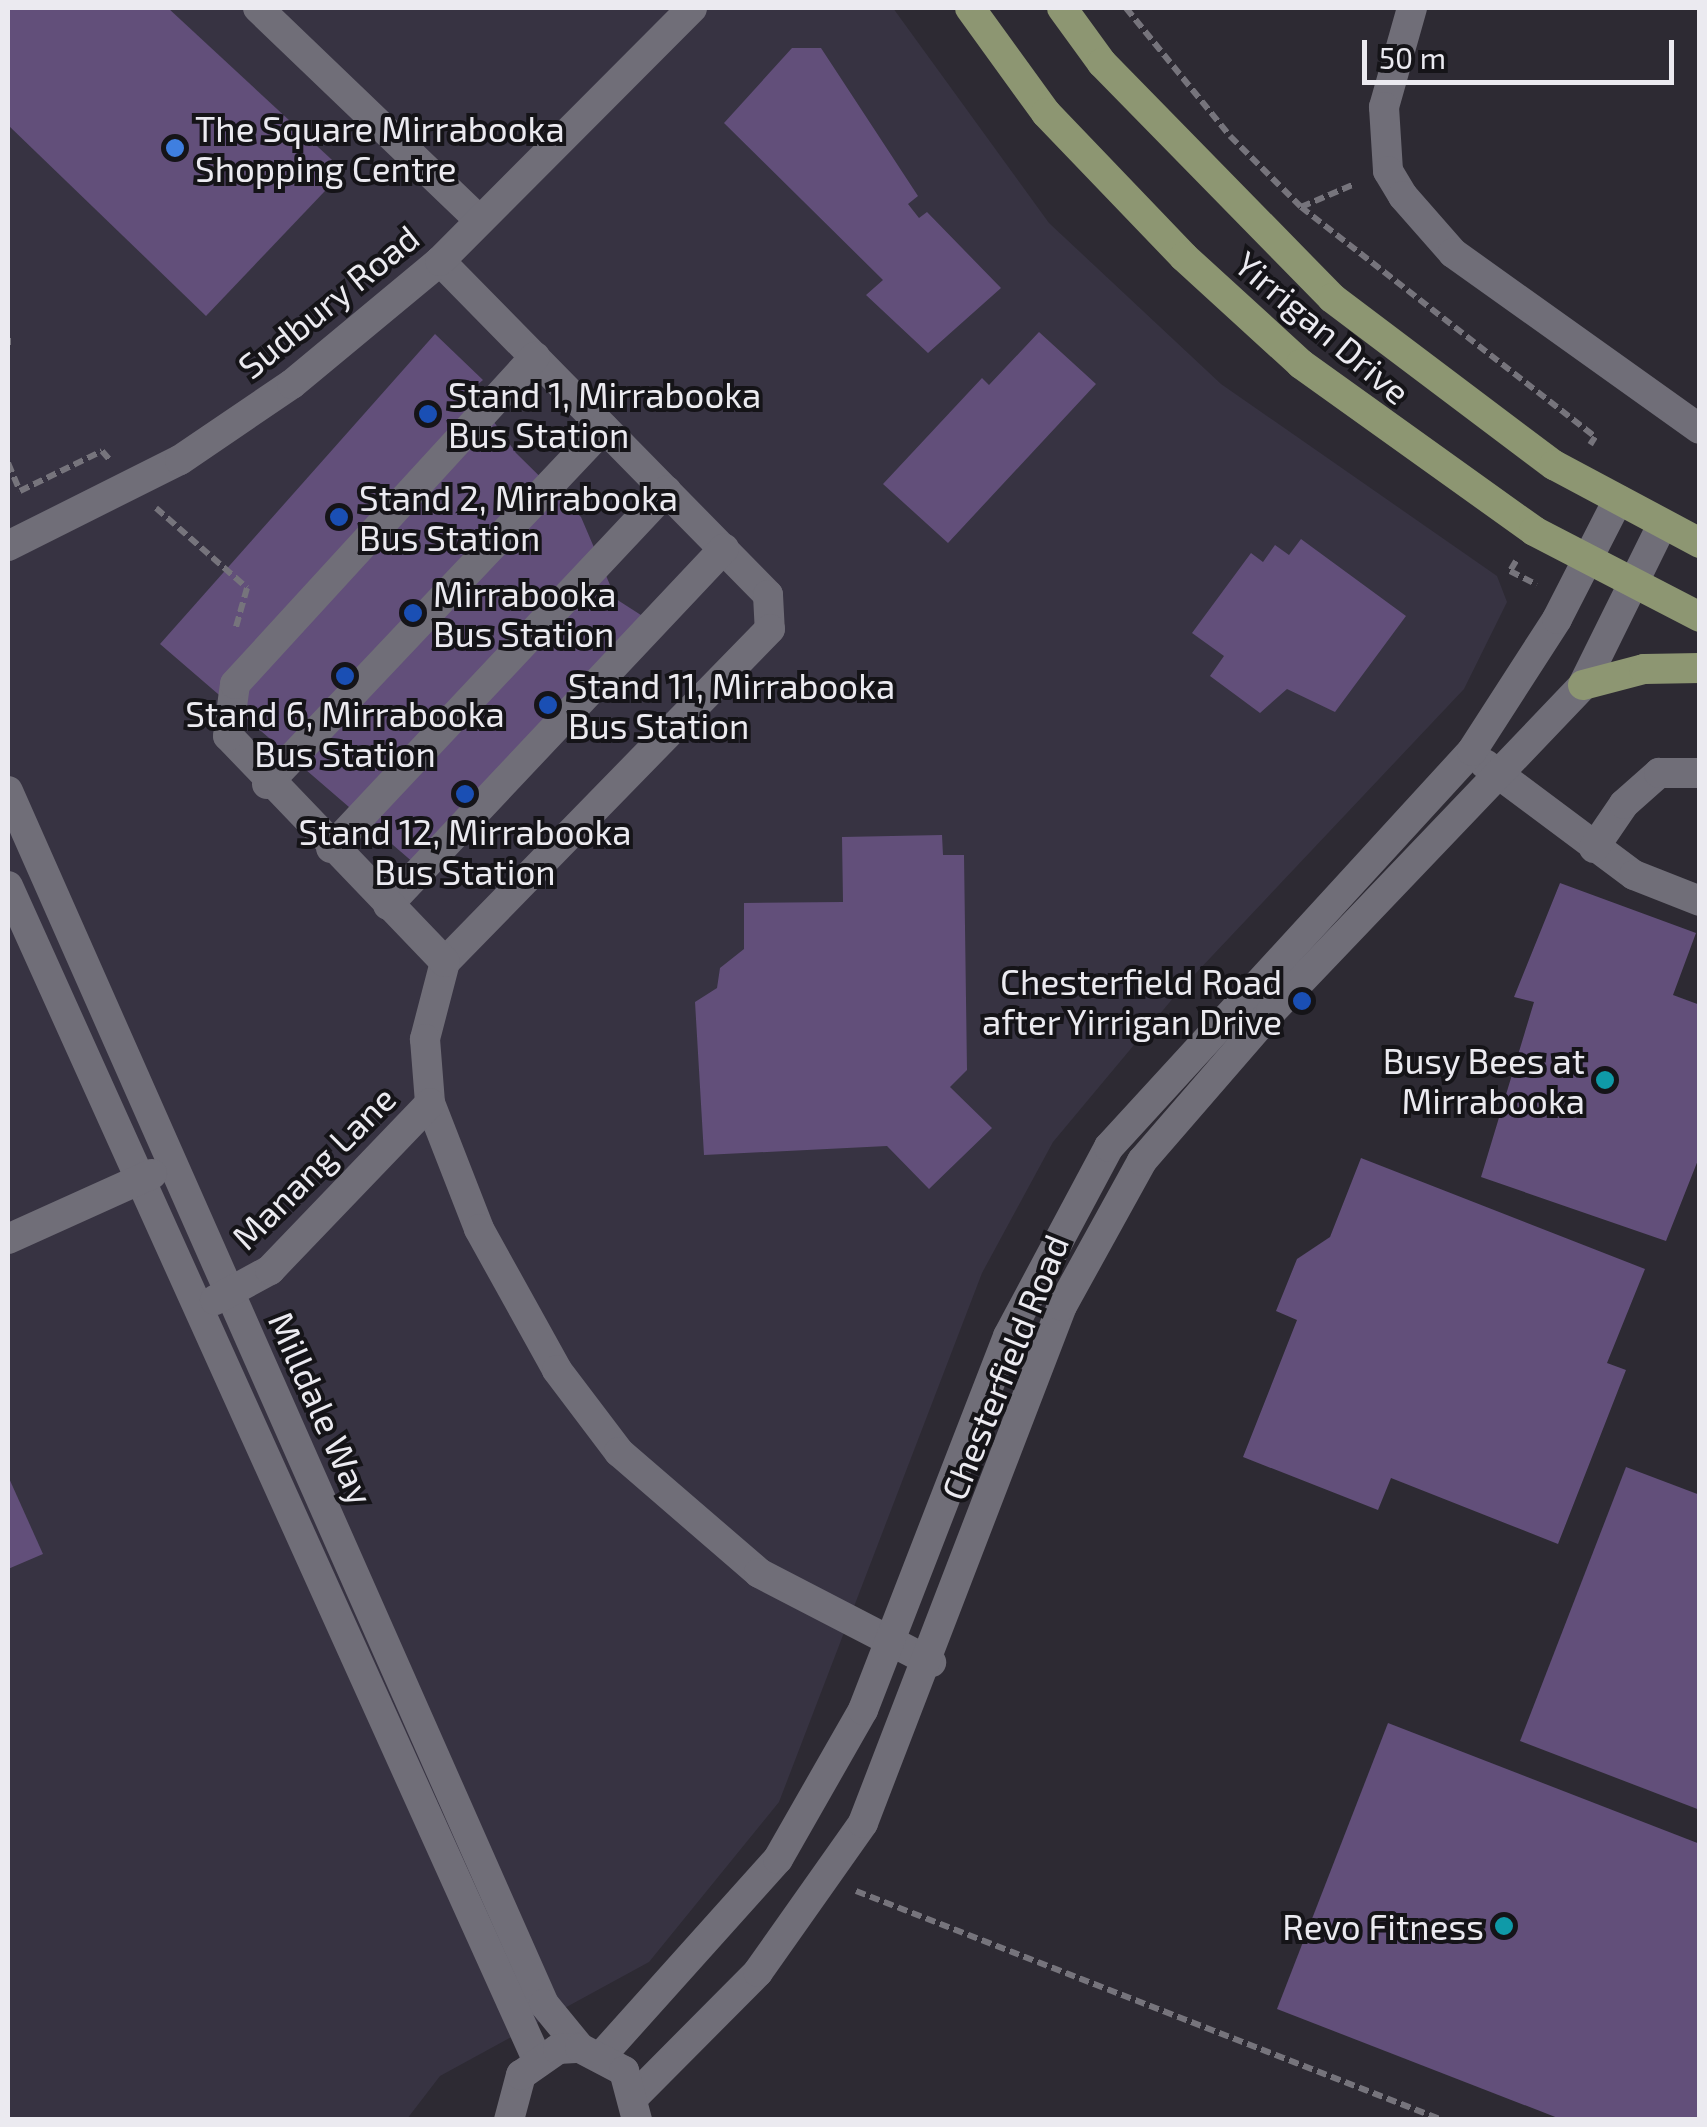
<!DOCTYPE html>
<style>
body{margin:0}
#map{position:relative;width:1707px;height:2127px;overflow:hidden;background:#2d2a33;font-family:"Exo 2",sans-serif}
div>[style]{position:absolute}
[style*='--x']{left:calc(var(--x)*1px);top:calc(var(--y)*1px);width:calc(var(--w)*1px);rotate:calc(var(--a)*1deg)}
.built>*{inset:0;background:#373342}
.building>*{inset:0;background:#624f7a}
.path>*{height:6px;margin-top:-3px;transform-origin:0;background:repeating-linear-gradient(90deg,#76747c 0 10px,transparent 0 15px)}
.minor>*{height:30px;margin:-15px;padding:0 15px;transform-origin:15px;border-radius:15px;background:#706e78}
.major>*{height:30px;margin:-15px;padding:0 15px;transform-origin:15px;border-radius:15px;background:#8d9672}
.dots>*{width:28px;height:28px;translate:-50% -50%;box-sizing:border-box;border:5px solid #151418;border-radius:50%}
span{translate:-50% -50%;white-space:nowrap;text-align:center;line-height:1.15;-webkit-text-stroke:8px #151418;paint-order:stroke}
.poi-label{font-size:35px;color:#ebeaf0}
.left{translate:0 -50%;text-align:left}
.right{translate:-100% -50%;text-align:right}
.street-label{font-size:35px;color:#ebeaf0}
.frame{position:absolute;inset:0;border:10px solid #ebeaf0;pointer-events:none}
.scale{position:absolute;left:1362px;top:40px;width:312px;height:45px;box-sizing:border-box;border:5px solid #ebeaf0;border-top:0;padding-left:12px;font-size:30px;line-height:35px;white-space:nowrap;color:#ebeaf0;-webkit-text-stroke:8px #151418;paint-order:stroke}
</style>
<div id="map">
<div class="built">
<i style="clip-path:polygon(8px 8px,893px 8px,1049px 223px,1221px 384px,1497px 576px,1507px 602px,1464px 689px,1179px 991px,1053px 1142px,982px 1273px,779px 1802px,649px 1962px,440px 2076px,407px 2119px,8px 2120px)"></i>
</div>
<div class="building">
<i style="clip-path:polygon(8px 8px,168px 8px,344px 171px,206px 316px,8px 125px)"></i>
<i style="clip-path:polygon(792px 48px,821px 48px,918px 196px,908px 204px,919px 218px,927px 212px,1001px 288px,928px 353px,866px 295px,883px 280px,724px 123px)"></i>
<i style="clip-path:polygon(1039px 332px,1096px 384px,948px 543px,883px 484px,982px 378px,989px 385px)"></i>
<i style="clip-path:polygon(435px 334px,483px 380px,471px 390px,516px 453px,581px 517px,616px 599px,658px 626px,422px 870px,160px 644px)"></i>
<i style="clip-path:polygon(1301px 539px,1406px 616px,1335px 712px,1287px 689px,1260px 713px,1210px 676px,1224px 656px,1192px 633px,1251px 553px,1263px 562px,1275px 545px,1289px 555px)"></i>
<i style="clip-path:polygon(942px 835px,943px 855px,964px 855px,967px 1070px,950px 1087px,992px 1128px,929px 1189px,887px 1146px,704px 1155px,695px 1002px,717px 988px,720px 968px,744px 949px,744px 903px,843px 902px,842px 837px)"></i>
<i style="clip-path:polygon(1560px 883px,1696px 933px,1673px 995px,1700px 1005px,1700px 1155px,1666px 1241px,1481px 1177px,1534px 1002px,1514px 997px)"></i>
<i style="clip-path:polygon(1361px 1158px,1645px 1269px,1607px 1363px,1626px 1370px,1558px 1544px,1391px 1478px,1378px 1510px,1243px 1457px,1297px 1320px,1276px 1311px,1297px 1259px,1330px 1237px)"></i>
<i style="clip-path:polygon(1626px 1467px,1700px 1495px,1700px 1810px,1520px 1741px)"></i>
<i style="clip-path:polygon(8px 1476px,43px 1554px,8px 1569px)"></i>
<i style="clip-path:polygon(1388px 1723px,1700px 1844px,1700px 2120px,1563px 2120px,1277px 2009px)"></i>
</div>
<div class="path">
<i style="--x:1126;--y:8;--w:165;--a:50.9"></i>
<i style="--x:1230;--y:136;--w:100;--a:45"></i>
<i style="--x:1301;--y:207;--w:373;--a:38"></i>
<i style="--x:1595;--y:437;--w:9;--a:122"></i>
<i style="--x:1301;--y:207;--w:59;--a:-23.1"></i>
<i style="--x:8;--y:338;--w:7;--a:90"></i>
<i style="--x:8;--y:463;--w:30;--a:67"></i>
<i style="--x:20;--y:491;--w:91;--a:-26"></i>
<i style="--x:102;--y:451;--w:11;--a:49"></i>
<i style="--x:156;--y:508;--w:121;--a:41.3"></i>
<i style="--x:247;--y:588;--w:41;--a:105.8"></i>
<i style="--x:1516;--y:561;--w:12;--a:121"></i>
<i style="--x:1510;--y:571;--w:30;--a:27"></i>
<i style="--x:856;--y:1891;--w:629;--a:21.34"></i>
</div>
<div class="minor">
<i style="--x:258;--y:8;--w:306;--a:43.8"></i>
<i style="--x:1412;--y:8;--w:103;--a:105.8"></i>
<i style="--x:1384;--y:107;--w:64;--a:86.4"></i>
<i style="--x:1388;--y:171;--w:29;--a:59"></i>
<i style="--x:1403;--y:196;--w:76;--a:48.7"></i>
<i style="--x:1453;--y:253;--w:303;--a:35.5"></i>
<i style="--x:440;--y:261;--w:468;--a:45.5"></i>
<i style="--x:768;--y:595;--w:34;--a:87"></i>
<i style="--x:770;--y:629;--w:465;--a:134.3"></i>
<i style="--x:445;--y:962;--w:80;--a:104.6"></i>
<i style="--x:425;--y:1039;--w:64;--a:85.5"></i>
<i style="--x:430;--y:1103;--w:135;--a:68.7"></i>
<i style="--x:479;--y:1229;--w:161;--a:61"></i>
<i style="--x:557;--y:1370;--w:103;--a:52.9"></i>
<i style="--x:619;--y:1452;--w:185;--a:40.8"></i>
<i style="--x:759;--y:1573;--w:194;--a:27.4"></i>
<i style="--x:8;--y:546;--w:192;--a:-26.6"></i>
<i style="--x:180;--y:460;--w:135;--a:-34.2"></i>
<i style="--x:292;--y:384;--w:192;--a:-39.7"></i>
<i style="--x:440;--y:261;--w:357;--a:-45.1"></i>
<i style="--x:1485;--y:764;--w:186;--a:36.7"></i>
<i style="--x:1634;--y:875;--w:71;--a:21.5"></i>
<i style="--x:267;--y:784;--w:490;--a:-46.6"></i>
<i style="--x:8;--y:791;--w:1326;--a:66.16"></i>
<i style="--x:544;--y:2004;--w:57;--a:50.7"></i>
<i style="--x:331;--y:848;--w:490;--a:-46.8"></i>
<i style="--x:1594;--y:848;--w:53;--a:-55.7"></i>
<i style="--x:1624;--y:804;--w:47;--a:-41.5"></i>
<i style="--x:1659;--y:773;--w:41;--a:0"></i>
<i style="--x:8;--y:886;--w:1287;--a:65.73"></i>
<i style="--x:388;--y:905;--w:490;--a:-46.7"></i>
<i style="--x:445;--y:962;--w:313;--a:-133.8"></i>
<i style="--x:228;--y:736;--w:52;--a:-82.3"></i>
<i style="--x:235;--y:684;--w:444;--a:-47.5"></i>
<i style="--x:8;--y:1239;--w:158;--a:-24.3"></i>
<i style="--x:215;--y:1300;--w:63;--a:-28.6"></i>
<i style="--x:270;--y:1270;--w:231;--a:-46.2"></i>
<i style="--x:603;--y:2054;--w:262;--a:-48.1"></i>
<i style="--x:778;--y:1859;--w:172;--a:-60.3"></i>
<i style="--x:863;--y:1710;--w:401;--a:-68.8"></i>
<i style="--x:1008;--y:1336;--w:214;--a:-61.9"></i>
<i style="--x:1109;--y:1147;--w:537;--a:-47.49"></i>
<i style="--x:1472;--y:751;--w:157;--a:-57.2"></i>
<i style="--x:1557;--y:619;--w:134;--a:-62.9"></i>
<i style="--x:636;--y:2095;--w:173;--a:-45.2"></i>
<i style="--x:758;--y:1972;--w:182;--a:-54.8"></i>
<i style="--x:863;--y:1823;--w:554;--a:-68.95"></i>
<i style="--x:1062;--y:1306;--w:166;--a:-61.1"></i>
<i style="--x:1142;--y:1161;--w:197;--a:-49.1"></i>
<i style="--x:1271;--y:1012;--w:452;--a:-46.3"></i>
<i style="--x:1583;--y:685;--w:178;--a:-63.7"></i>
<i style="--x:509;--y:2120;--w:47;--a:-75.1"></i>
<i style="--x:521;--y:2075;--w:45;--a:-35.1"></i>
<i style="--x:558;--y:2049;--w:22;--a:-3"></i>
<i style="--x:580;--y:2048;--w:50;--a:27.6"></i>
<i style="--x:624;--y:2071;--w:51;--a:75.1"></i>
</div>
<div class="major">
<i style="--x:970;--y:8;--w:130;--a:54.1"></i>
<i style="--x:1046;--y:113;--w:199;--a:46.2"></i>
<i style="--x:1184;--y:257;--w:159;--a:42.4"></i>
<i style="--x:1301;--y:364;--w:287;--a:35.6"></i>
<i style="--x:1534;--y:531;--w:187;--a:27.4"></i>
<i style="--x:1062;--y:8;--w:68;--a:54"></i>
<i style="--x:1102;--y:63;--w:329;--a:45.6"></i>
<i style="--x:1332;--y:298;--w:278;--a:37"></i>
<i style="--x:1554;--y:465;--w:166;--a:28.1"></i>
<i style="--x:1583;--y:685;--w:63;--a:-14.7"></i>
<i style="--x:1644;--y:669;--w:56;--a:-1"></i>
</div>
<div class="dots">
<i style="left:175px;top:148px;background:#3f7fe0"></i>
<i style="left:428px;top:414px;background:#1a4fb4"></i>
<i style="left:339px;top:517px;background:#1a4fb4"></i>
<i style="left:413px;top:613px;background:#1a4fb4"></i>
<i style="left:345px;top:676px;background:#1a4fb4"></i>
<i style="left:548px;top:705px;background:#1a4fb4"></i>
<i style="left:465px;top:794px;background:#1a4fb4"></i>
<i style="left:1302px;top:1001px;background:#1a4fb4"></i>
<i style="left:1605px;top:1080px;background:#0f9aa8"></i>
<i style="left:1504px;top:1926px;background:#0f9aa8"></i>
</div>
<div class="poi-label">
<span class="left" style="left:195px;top:148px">The Square Mirrabooka<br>Shopping Centre</span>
<span class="left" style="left:448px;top:414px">Stand 1, Mirrabooka<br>Bus Station</span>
<span class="left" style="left:359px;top:517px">Stand 2, Mirrabooka<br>Bus Station</span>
<span class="left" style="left:433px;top:613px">Mirrabooka<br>Bus Station</span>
<span class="left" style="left:568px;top:705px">Stand 11, Mirrabooka<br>Bus Station</span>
<span style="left:345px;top:733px">Stand 6, Mirrabooka<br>Bus Station</span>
<span style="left:465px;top:851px">Stand 12, Mirrabooka<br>Bus Station</span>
<span class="right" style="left:1282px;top:1001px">Chesterfield Road<br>after Yirrigan Drive</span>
<span class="right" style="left:1585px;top:1080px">Busy Bees at<br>Mirrabooka</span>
<span class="right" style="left:1484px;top:1926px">Revo Fitness</span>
</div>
<div class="street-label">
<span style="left:328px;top:301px;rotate:-39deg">Sudbury Road</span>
<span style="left:1323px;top:327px;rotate:40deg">Yirrigan Drive</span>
<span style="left:313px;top:1167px;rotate:-45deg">Manang Lane</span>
<span style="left:1004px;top:1367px;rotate:-68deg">Chesterfield Road</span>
<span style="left:322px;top:1408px;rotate:66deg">Milldale Way</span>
</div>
<div class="frame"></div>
<div class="scale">50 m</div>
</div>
